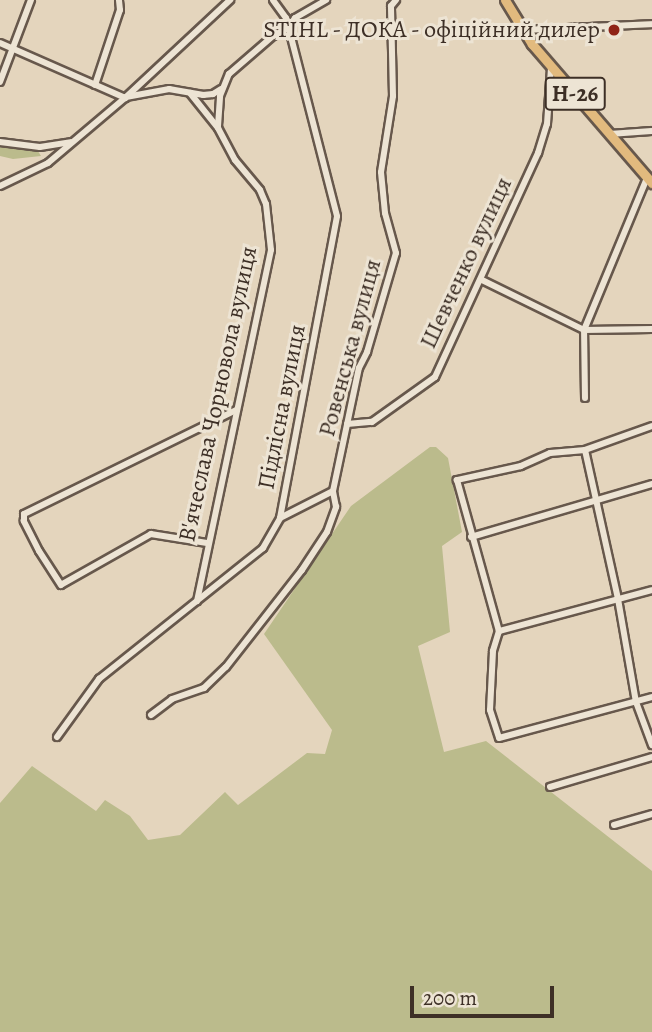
<!DOCTYPE html>
<meta charset="utf-8">
<style>
body{margin:0}
#map{position:relative;width:652px;height:1032px;overflow:hidden;background:#e4d5bd;font-family:Alegreya,serif}
div>[style]{position:absolute}
[style*='--x']{left:calc(var(--x)*1px);top:calc(var(--y)*1px);width:calc(var(--w)*1px);rotate:calc(var(--a)*1deg)}
.green>*{inset:0;background:#bbbb8c}
.roads{filter:drop-shadow(2px 0 #67584c) drop-shadow(-2px 0 #67584c) drop-shadow(0 2px #67584c) drop-shadow(0 -2px #67584c)}
.street>*{height:6px;margin:-3px;padding:0 3px;transform-origin:3px;border-radius:3px;background:#ede4d4}
.primary>*{height:9px;margin:-4.5px;padding:0 4.5px;transform-origin:4.5px;border-radius:4.5px;background:#e2ba7e}
.dots>*{width:19px;height:19px;translate:-50% -50%;box-sizing:border-box;border:4px solid #ede4d4;border-radius:50%}
span{translate:-50% -50%;white-space:nowrap;text-align:center;line-height:1.15;-webkit-text-stroke:6px #ede4d4;paint-order:stroke}
.shield-label span{padding:2px 5px;background:#ede4d4;border:2px solid;border-radius:5px;-webkit-text-stroke-width:0}
.shield-label{font-size:23px;color:#3d2f26;font-weight:700}
.poi-label{font-size:24px;color:#3d2f26}
.right{translate:-100% -50%;text-align:right}
.street-label{font-size:24px;color:#3d2f26}
.scale{position:absolute;left:410px;top:986px;width:144px;height:32px;box-sizing:border-box;border:4px solid #3d2f26;border-top:0;padding-left:9px;font-size:21px;line-height:24px;white-space:nowrap;color:#3d2f26;-webkit-text-stroke:5px #ede4d4;paint-order:stroke}
</style>
<div id="map">
<div class="green">
<i style="clip-path:polygon(0 143px,36px 148px,41px 156px,13px 159px,0 156px)"></i>
<i style="clip-path:polygon(430px 447px,436px 447px,448px 458px,462px 532px,442px 546px,450px 632px,418px 646px,444px 752px,486px 741px,652px 871px,652px 1032px,0 1032px,0 803px,32px 766px,96px 811px,105px 800px,130px 816px,148px 840px,180px 835px,225px 792px,238px 805px,307px 753px,325px 754px,332px 730px,264px 634px,351px 506px)"></i>
</div>
<div class="roads">
<div class="street">
<i style="--x:521;--y:30;--w:131;--a:-2.6"></i>
<i style="--x:0;--y:43;--w:137;--a:23.7"></i>
<i style="--x:0;--y:82;--w:88;--a:-69.3"></i>
<i style="--x:95;--y:85;--w:79;--a:-71.6"></i>
<i style="--x:120;--y:10;--w:10;--a:-96"></i>
<i style="--x:190;--y:93;--w:45;--a:51.3"></i>
<i style="--x:218;--y:128;--w:36;--a:62"></i>
<i style="--x:235;--y:160;--w:39;--a:50"></i>
<i style="--x:260;--y:190;--w:15;--a:67"></i>
<i style="--x:266;--y:204;--w:46;--a:83.8"></i>
<i style="--x:271;--y:250;--w:359;--a:101.9"></i>
<i style="--x:126;--y:97;--w:44;--a:-10.5"></i>
<i style="--x:169;--y:89;--w:35;--a:10"></i>
<i style="--x:203;--y:95;--w:10;--a:-6"></i>
<i style="--x:213;--y:94;--w:9;--a:-32"></i>
<i style="--x:218;--y:126;--w:30;--a:-86"></i>
<i style="--x:220;--y:96;--w:24;--a:-68"></i>
<i style="--x:229;--y:74;--w:58;--a:-40.8"></i>
<i style="--x:273;--y:36;--w:17;--a:-28"></i>
<i style="--x:288;--y:28;--w:12;--a:-55"></i>
<i style="--x:295;--y:18;--w:36;--a:-30"></i>
<i style="--x:609;--y:134;--w:43;--a:-4"></i>
<i style="--x:0;--y:142;--w:40;--a:7.1"></i>
<i style="--x:40;--y:147;--w:31;--a:-9"></i>
<i style="--x:0;--y:186;--w:53;--a:-25.6"></i>
<i style="--x:48;--y:163;--w:101;--a:-40.2"></i>
<i style="--x:125;--y:98;--w:144;--a:-43"></i>
<i style="--x:482;--y:280;--w:114;--a:26.1"></i>
<i style="--x:584;--y:330;--w:68;--a:-0.8"></i>
<i style="--x:585;--y:398;--w:68;--a:-90.8"></i>
<i style="--x:584;--y:330;--w:165;--a:-67.5"></i>
<i style="--x:347;--y:424;--w:25;--a:-5"></i>
<i style="--x:372;--y:422;--w:77;--a:-35.5"></i>
<i style="--x:435;--y:377;--w:247;--a:-65.3"></i>
<i style="--x:538;--y:153;--w:30;--a:-73"></i>
<i style="--x:547;--y:124;--w:56;--a:-85.9"></i>
<i style="--x:652;--y:426;--w:71;--a:160.3"></i>
<i style="--x:585;--y:450;--w:35;--a:175"></i>
<i style="--x:550;--y:453;--w:32;--a:156"></i>
<i style="--x:521;--y:466;--w:66;--a:167.7"></i>
<i style="--x:457;--y:480;--w:157;--a:74.5"></i>
<i style="--x:499;--y:631;--w:21;--a:107"></i>
<i style="--x:493;--y:651;--w:59;--a:92.9"></i>
<i style="--x:490;--y:710;--w:29;--a:72"></i>
<i style="--x:499;--y:738;--w:158;--a:-15"></i>
<i style="--x:585;--y:450;--w:153;--a:77.5"></i>
<i style="--x:618;--y:599;--w:105;--a:80.1"></i>
<i style="--x:636;--y:702;--w:46;--a:69.6"></i>
<i style="--x:280;--y:518;--w:59;--a:-27"></i>
<i style="--x:471;--y:537;--w:189;--a:-16.3"></i>
<i style="--x:207;--y:543;--w:57;--a:-170.9"></i>
<i style="--x:151;--y:534;--w:103;--a:150.5"></i>
<i style="--x:61;--y:585;--w:40;--a:-122.9"></i>
<i style="--x:39;--y:551;--w:34;--a:-117"></i>
<i style="--x:24;--y:521;--w:7;--a:-90"></i>
<i style="--x:24;--y:514;--w:236;--a:-26.1"></i>
<i style="--x:499;--y:631;--w:158;--a:-15"></i>
<i style="--x:151;--y:715;--w:26;--a:-37"></i>
<i style="--x:172;--y:699;--w:34;--a:-19"></i>
<i style="--x:204;--y:688;--w:30;--a:-44"></i>
<i style="--x:226;--y:667;--w:123;--a:-51.9"></i>
<i style="--x:302;--y:570;--w:45;--a:-56.7"></i>
<i style="--x:327;--y:532;--w:27;--a:-70"></i>
<i style="--x:336;--y:507;--w:16;--a:-101"></i>
<i style="--x:333;--y:491;--w:126;--a:-78.1"></i>
<i style="--x:359;--y:368;--w:18;--a:-63"></i>
<i style="--x:367;--y:352;--w:103;--a:-73.7"></i>
<i style="--x:396;--y:253;--w:41;--a:-105.4"></i>
<i style="--x:385;--y:213;--w:41;--a:-95.6"></i>
<i style="--x:381;--y:172;--w:77;--a:-81"></i>
<i style="--x:393;--y:96;--w:90;--a:-91.3"></i>
<i style="--x:391;--y:6;--w:8;--a:-50"></i>
<i style="--x:57;--y:737;--w:72;--a:-54.1"></i>
<i style="--x:99;--y:679;--w:210;--a:-38.6"></i>
<i style="--x:263;--y:548;--w:34;--a:-60"></i>
<i style="--x:280;--y:518;--w:307;--a:-79.3"></i>
<i style="--x:337;--y:216;--w:204;--a:-104.4"></i>
<i style="--x:286;--y:18;--w:22;--a:-126"></i>
<i style="--x:550;--y:787;--w:106;--a:-16.4"></i>
<i style="--x:614;--y:825;--w:40;--a:-16"></i>
</div>
<div class="primary">
<i style="--x:505;--y:0;--w:52;--a:58.5"></i>
<i style="--x:532;--y:44;--w:184;--a:49.2"></i>
</div>
</div>
<div class="dots">
<i style="left:614px;top:30px;background:#8f2418"></i>
</div>
<div class="shield-label">
<span style="left:575px;top:94px">Н-26</span>
</div>
<div class="poi-label">
<span class="right" style="left:600px;top:30px">STIHL - ДОКА - офіційний дилер</span>
</div>
<div class="street-label">
<span style="left:466px;top:263px;rotate:-65deg">Шевченко вулиця</span>
<span style="left:350px;top:348px;rotate:-75deg">Ровенська вулиця</span>
<span style="left:218px;top:394px;rotate:-78deg">В'ячеслава Чорновола вулиця</span>
<span style="left:282px;top:407px;rotate:-79deg">Підлісна вулиця</span>
</div>
<div class="scale">200 m</div>
</div>
